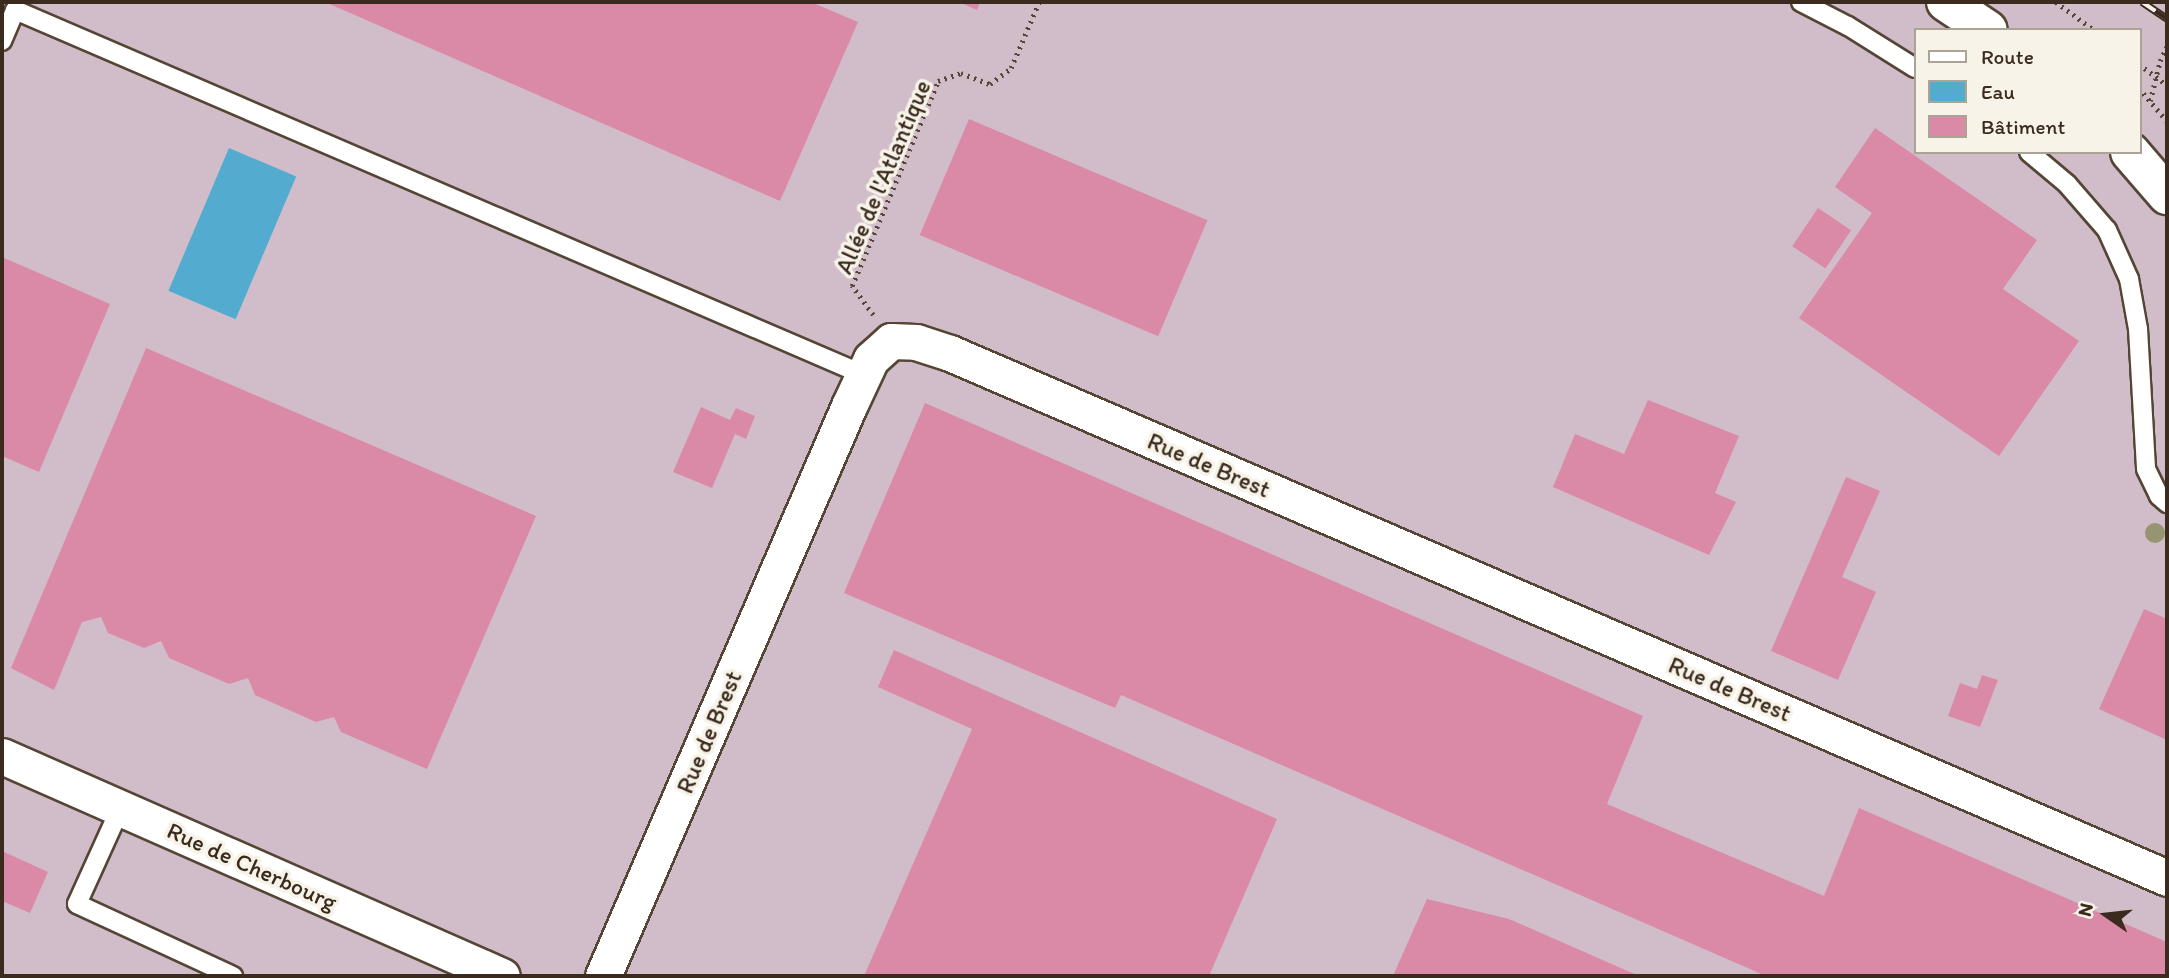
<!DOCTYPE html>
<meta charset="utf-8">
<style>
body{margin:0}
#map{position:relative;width:2169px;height:978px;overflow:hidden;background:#e7dfb9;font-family:Itim,sans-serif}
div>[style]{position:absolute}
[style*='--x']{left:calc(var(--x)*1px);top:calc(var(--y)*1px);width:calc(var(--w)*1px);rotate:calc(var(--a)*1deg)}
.industrial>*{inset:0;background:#d1bdc9}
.water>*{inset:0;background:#53abd0;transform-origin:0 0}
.building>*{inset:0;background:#da8aa6;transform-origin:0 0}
.path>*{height:4.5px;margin-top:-2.25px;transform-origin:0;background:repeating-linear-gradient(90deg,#554535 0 2px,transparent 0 7px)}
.roads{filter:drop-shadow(2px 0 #554535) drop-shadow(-2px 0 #554535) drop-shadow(0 2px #554535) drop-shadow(0 -2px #554535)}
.service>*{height:18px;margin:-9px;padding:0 9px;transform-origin:9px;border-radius:9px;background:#fff}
.minor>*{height:35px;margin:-17.5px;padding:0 17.5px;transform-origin:17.5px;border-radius:17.5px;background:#fff}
.secondary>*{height:38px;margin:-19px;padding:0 19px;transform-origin:19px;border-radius:19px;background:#fff}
.rail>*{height:8px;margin-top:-4px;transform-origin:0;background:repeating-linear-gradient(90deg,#f7f3e8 0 16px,#3b2a1e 0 32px);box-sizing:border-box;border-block:2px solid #3b2a1e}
.trees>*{width:20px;height:20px;margin:-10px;border-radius:50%;background:#979472}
span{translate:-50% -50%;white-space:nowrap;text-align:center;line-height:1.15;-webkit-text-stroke:7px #f7f3e8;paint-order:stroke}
.street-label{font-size:24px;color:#3b2a1e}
.frame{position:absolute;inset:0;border:4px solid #3b2a1e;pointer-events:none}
.legend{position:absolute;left:1914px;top:28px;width:228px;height:126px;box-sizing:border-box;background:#f7f3e8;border:2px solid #aca397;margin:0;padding:9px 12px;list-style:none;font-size:21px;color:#3b2a1e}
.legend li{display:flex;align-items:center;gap:14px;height:35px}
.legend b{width:35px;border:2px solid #aca397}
.north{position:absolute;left:2071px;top:880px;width:70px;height:70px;-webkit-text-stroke:5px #f7f3e8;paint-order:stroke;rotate:284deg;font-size:19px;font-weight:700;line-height:28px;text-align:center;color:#3b2a1e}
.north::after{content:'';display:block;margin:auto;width:24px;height:32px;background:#3b2a1e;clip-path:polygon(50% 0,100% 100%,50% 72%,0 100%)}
</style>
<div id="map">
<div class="industrial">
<i style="clip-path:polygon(evenodd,2px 2px,2167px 2px,2167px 976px,2px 976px,2px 2px,1915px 30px,2139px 30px,2139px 152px,1915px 152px,1915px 30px)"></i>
</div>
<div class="water">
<i style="left:229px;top:148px;width:73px;height:155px;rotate:23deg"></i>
</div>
<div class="building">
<i style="clip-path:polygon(325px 2px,811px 2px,858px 22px,780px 201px)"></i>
<i style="clip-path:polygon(959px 2px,980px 2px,977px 10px)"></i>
<i style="left:969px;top:119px;width:259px;height:126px;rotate:23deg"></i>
<i style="clip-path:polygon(1875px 128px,2037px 240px,2003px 289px,2079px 341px,1999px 456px,1799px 318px,1872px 213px,1835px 187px)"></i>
<i style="left:1818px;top:208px;width:40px;height:46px;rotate:34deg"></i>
<i style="clip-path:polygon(2px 257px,110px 304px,39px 472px,2px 456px)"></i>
<i style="clip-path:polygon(146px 348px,536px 516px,427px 769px,341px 732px,334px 717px,316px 722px,255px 695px,248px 678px,229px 684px,169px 658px,161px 641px,144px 648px,108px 633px,101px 617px,82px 622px,54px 690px,11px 668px)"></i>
<i style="clip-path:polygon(1648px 400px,1739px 436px,1715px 493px,1736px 502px,1709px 555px,1553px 487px,1575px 434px,1624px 454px)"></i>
<i style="clip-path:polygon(925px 403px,1643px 716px,1607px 804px,1824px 896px,1859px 808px,2167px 942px,2167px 976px,1766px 976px,1121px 695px,1115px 708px,844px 593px)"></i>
<i style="clip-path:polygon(701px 407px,730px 420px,736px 408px,755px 416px,746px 439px,735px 434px,712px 488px,673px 472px)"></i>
<i style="clip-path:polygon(1846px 477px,1880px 491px,1842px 577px,1876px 592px,1838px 680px,1771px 651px)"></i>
<i style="clip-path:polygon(2144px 609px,2167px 619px,2167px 740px,2099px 709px)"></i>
<i style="clip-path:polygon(894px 650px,1277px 819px,1209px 976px,864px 976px,972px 729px,878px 687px)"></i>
<i style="clip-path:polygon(1982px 675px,1998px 680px,1980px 727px,1948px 716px,1960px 683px,1977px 689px)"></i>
<i style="clip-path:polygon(2px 851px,48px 872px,30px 913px,2px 901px)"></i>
<i style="clip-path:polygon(1427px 899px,1509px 919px,1639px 976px,1393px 976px)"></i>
</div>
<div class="path">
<i style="--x:2056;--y:2;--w:47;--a:36.4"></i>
<i style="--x:2139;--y:64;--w:35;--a:37"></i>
<i style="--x:2139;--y:88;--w:43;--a:49.7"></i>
<i style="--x:2150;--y:101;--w:41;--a:-76"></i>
<i style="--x:2160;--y:61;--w:17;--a:-65"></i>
<i style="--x:873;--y:315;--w:36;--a:-126"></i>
<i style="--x:852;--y:286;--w:222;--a:-67.2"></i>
<i style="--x:938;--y:81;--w:24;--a:-19"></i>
<i style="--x:961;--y:73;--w:31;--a:21"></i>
<i style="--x:990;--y:84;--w:26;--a:-37"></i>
<i style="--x:1011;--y:68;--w:72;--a:-67"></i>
</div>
<div class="roads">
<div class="service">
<i style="--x:1801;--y:2;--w:53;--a:27.1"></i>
<i style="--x:1848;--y:26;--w:79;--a:32.1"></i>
<i style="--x:2;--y:41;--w:34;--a:-67"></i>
<i style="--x:15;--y:10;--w:924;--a:23.26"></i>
<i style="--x:2029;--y:152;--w:50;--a:40.1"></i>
<i style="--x:2067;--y:184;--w:61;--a:49"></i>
<i style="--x:2107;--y:230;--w:54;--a:65.8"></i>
<i style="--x:2129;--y:279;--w:51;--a:79.8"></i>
<i style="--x:2138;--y:329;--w:140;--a:86.7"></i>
<i style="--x:2146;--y:469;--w:30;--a:64"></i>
<i style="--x:2159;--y:496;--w:11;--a:41"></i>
<i style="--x:120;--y:809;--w:104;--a:114.4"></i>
<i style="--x:77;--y:904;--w:172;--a:24.8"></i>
</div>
<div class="minor">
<i style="--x:2;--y:756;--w:546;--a:23.75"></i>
<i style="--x:603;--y:976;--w:621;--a:-66.66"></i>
<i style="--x:849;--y:406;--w:52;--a:-64.9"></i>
<i style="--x:871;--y:359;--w:27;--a:-42"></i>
<i style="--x:891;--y:341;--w:25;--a:2"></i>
<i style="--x:916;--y:342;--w:36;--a:18"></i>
<i style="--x:950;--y:353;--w:1325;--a:23.33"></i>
</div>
<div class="secondary">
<i style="--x:1946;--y:2;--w:50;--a:33.7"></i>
<i style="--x:2130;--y:152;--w:57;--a:49.3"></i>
</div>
</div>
<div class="rail">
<i style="--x:2142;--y:2;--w:30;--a:34"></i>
</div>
<div class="trees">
<i style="left:2155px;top:533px"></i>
</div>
<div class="street-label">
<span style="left:883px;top:177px;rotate:-67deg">Allée de l'Atlantique</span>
<span style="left:1209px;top:465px;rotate:23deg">Rue de Brest</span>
<span style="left:1730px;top:689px;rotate:23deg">Rue de Brest</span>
<span style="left:709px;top:732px;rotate:-67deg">Rue de Brest</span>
<span style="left:252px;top:866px;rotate:24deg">Rue de Cherbourg</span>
</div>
<div class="frame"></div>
<ul class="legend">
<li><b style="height:9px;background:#fff"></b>Route</li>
<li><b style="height:19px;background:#53abd0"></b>Eau</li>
<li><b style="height:19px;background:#da8aa6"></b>Bâtiment</li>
</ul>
<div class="north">N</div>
</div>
